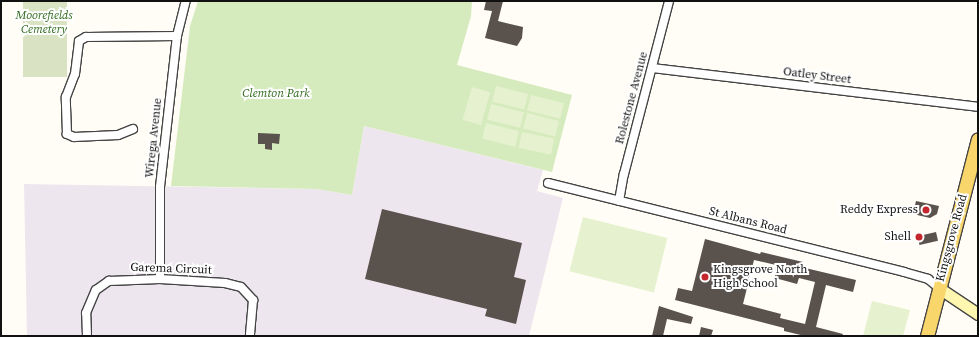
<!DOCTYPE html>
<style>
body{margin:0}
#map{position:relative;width:979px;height:337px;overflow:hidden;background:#fffdf5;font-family:"Source Serif 4",serif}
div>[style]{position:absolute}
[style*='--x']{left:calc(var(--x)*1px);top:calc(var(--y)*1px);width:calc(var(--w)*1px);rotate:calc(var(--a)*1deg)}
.industrial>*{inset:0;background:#eee6ef}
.green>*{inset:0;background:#d5ebbd}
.cemetery>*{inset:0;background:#d9e3c4;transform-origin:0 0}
.pitch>*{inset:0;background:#e6f2cf;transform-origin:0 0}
.building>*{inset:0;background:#5a524d;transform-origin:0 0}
.roads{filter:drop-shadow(1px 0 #444) drop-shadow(-1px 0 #444) drop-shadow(0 1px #444) drop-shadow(0 -1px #444)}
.street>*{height:8px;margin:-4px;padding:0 4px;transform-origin:4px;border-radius:4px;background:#fff}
.secondary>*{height:11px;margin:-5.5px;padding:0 5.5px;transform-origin:5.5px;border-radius:5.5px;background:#fff6b0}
.primary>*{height:13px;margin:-6.5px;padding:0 6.5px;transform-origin:6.5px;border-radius:6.5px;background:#f9d66b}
.dots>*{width:11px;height:11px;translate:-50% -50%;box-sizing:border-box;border:2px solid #fff;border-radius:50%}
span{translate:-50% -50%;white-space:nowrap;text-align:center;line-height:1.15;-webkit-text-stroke:4px #fff;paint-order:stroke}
.park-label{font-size:12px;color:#2f6b1f;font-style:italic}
.street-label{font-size:12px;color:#111}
.poi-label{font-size:12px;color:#111}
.right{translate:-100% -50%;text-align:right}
.left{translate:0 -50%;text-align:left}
.frame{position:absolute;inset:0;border:2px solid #111;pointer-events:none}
</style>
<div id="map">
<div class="industrial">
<i style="clip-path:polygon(364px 126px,543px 170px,537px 191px,563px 198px,529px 336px,27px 336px,24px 184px,317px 189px,352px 195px)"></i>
</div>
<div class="green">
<i style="clip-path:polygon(198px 1px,472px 1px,471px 16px,457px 65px,572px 95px,552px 172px,364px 126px,352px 195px,317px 189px,171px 186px,190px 26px)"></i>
</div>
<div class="cemetery">
<i style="left:23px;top:1px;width:44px;height:76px"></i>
</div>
<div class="pitch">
<i style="left:496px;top:86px;width:33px;height:16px;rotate:14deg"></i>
<i style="left:472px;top:87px;width:19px;height:34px;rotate:16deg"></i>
<i style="left:531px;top:95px;width:34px;height:16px;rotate:14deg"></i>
<i style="left:491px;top:104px;width:34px;height:16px;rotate:14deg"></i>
<i style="left:527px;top:113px;width:33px;height:16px;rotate:14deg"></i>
<i style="left:486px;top:123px;width:34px;height:16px;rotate:14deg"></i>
<i style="left:522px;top:132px;width:33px;height:16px;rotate:12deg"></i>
<i style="left:583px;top:217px;width:87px;height:56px;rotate:14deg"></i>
<i style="clip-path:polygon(872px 301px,910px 310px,903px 336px,863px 336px)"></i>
</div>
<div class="building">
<i style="clip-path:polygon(486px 1px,503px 1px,498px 21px,523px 27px,522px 38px,517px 46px,485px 38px,492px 11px,484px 10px)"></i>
<i style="clip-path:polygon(258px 133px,280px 134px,279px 144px,272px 143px,272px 150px,265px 149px,265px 144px,258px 144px)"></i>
<i style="clip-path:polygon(916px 201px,939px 206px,937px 214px,930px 218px,913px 214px)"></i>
<i style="clip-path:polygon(382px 209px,522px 243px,514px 277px,526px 280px,516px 324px,485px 316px,487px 309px,365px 279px)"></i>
<i style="left:936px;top:232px;width:9px;height:19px;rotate:77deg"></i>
<i style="clip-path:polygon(evenodd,705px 239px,760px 254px,761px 252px,803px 262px,801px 267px,856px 280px,853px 292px,826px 285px,816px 327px,843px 334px,842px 336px,805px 336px,784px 331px,784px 328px,675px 300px,678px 288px,692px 291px,705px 239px,754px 260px,776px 265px,775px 278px,797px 284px,799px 278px,815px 282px,805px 324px,780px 318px,781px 314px,743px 304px,754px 260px)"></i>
<i style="clip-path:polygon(659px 306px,693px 317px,691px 324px,667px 319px,663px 336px,652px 336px)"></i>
<i style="clip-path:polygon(701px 327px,713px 330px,711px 336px,699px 336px)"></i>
</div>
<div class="roads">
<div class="street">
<i style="--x:652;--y:68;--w:328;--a:6.8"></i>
<i style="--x:133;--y:129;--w:16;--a:158"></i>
<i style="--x:118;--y:135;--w:44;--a:177.4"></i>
<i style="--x:74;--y:137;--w:8;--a:-157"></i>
<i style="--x:67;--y:134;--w:37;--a:-92"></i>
<i style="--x:66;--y:97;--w:25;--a:-69"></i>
<i style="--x:75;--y:74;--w:33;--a:-83"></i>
<i style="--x:79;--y:41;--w:8;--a:-30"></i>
<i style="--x:86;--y:37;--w:91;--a:-0.6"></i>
<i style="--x:548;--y:183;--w:367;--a:14"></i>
<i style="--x:904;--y:272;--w:25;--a:16"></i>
<i style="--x:928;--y:279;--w:14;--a:39"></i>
<i style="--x:619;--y:201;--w:27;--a:-80"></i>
<i style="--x:624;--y:174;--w:179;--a:-75.4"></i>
<i style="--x:160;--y:279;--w:92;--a:-90"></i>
<i style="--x:160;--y:187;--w:152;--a:-83.6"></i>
<i style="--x:177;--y:36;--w:36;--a:-76"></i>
<i style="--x:87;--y:336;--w:23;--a:-92"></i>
<i style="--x:86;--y:313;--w:25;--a:-67"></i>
<i style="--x:96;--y:290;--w:16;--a:-35"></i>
<i style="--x:109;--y:281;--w:51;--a:-2.2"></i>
<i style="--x:160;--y:279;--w:65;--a:3.5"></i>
<i style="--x:225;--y:283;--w:16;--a:14"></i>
<i style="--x:241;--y:287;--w:18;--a:47"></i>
<i style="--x:253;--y:300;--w:36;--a:95"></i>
</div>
<div class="secondary">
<i style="--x:939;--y:288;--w:47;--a:33.7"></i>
</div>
<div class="primary">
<i style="--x:927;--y:336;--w:203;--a:-75.5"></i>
</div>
</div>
<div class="dots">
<i style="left:926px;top:210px;background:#c4262e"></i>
<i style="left:919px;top:237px;background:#c4262e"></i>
<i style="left:705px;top:277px;background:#c4262e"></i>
</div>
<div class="park-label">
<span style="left:44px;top:23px">Moorefields<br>Cemetery</span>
<span style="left:276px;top:94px">Clemton Park</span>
</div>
<div class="street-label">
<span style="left:817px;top:76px;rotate:7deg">Oatley Street</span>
<span style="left:632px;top:98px;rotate:-75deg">Rolestone Avenue</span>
<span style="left:154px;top:138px;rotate:-84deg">Wirega Avenue</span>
<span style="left:748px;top:221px;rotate:14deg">St Albans Road</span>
<span style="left:952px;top:238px;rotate:-75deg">Kingsgrove Road</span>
<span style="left:171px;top:269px;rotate:2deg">Garema Circuit</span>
</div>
<div class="poi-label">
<span class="right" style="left:918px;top:210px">Reddy Express</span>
<span class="right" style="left:911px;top:237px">Shell</span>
<span class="left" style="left:713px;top:277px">Kingsgrove North<br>High School</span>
</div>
<div class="frame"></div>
</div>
